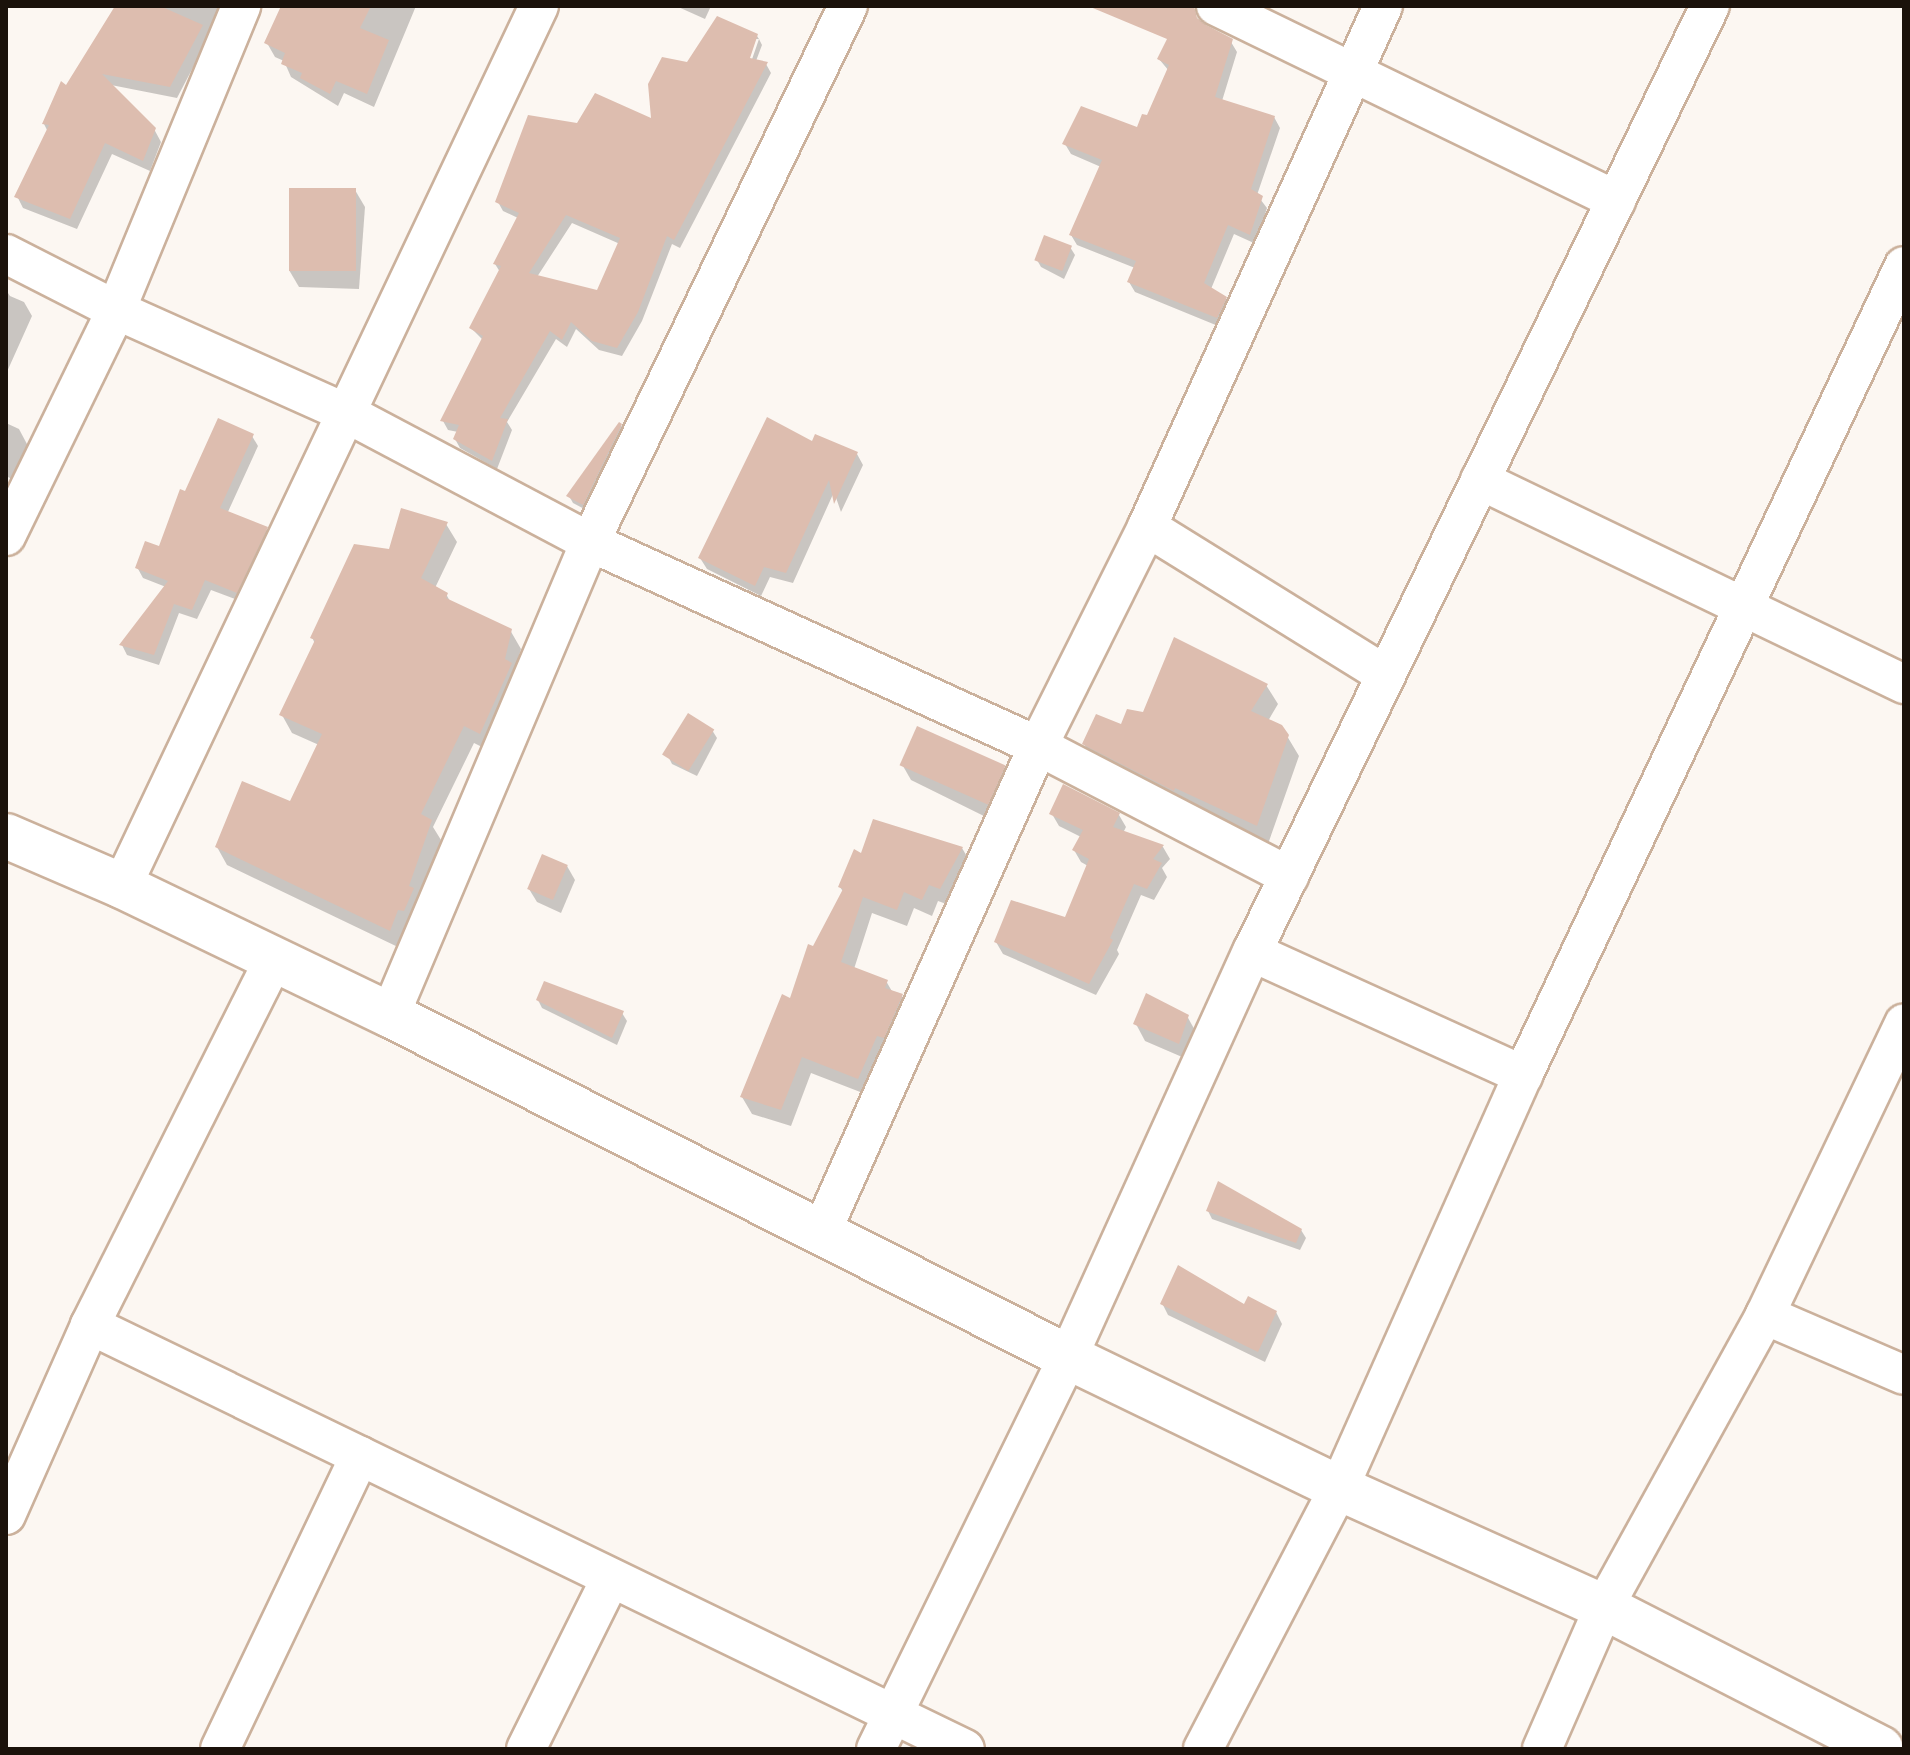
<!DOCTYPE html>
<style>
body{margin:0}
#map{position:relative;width:1910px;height:1755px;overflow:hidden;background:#fcf7f2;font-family:"Open Sans",sans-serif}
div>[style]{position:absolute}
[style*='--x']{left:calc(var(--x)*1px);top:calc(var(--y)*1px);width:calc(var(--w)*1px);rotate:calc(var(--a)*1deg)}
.shadow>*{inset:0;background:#0003}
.building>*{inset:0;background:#ddbdaf;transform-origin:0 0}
.roads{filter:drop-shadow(2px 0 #cbb19c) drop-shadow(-2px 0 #cbb19c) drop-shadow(0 2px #cbb19c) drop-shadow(0 -2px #cbb19c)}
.street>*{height:38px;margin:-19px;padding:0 19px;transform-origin:19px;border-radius:19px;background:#fff}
.secondary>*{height:44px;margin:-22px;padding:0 22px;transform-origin:22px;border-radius:22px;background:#fff}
span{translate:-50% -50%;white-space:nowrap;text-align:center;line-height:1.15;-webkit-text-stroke:6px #fff;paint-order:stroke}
.frame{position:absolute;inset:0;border:8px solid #1b120b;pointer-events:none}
</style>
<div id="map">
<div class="shadow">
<i style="clip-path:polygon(118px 6px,218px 6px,222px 12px,177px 98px,111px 85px,154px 129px,161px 142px,150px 171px,112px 154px,77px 229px,23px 208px,17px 196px,48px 132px,44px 124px)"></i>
<i style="clip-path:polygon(283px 6px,416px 6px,374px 107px,344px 93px,338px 106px,291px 77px,284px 61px,275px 57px,267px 43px)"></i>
<i style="clip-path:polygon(676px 6px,711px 6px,705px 19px)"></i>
<i style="clip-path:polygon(evenodd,757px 36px,759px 39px,754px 39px,745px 66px,749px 68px,759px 39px,762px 45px,756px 61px,766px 64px,771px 73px,680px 248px,672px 244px,642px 321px,622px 356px,599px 350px,576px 329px,567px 347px,556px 339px,507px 422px,512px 430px,497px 469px,460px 448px,455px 439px,458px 432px,448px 430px,443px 421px,483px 340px,471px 328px,500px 272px,495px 264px,518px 218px,503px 211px,498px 202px,578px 126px,654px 121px,688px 64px,757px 36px,572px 223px,620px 244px,598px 293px,537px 277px,572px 223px)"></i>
<i style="clip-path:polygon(1231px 42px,1237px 52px,1222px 101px,1274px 117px,1280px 128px,1257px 195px,1267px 208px,1256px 244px,1234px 234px,1211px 289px,1226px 298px,1232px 309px,1223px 328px,1135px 292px,1129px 282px,1135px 268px,1077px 245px,1071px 235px,1101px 167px,1071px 154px,1065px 144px,1138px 130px,1148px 118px,1169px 71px,1159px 59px)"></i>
<i style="clip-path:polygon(355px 190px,365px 207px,359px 289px,299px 287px,289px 270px)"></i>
<i style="clip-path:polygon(1070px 247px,1075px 255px,1064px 279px,1041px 267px,1037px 260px)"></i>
<i style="clip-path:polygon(6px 290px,10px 296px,24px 302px,32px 316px,6px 374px)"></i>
<i style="clip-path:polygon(6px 423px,19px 429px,28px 446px,14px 480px,6px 476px)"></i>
<i style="clip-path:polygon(621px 425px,626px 433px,588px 511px,573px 503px,569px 496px)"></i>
<i style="clip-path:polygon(252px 436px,258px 446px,227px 514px,266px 529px,272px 539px,243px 602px,211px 590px,197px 619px,179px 613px,159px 665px,127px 655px,122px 645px,166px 587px,143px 578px,137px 567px,160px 548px,186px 493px)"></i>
<i style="clip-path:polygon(813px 444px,857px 454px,863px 465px,841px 512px,834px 492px,793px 583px,770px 577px,761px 596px,707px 569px,700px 558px)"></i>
<i style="clip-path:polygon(446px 524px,457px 542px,435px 588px,446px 594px,451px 603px,510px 630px,521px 649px,490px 751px,474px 743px,433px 827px,441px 840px,400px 948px,227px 865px,217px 847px,291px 804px,319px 745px,292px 733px,282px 715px,315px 644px,312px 637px,391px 551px)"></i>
<i style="clip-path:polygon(1266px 685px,1278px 704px,1268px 721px,1287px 736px,1299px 756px,1268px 844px,1095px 763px,1084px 744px,1144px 715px)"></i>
<i style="clip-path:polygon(712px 730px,717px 738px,697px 776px,672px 764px,668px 756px)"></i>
<i style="clip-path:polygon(903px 766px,1004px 767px,1012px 782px,994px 821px,911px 780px)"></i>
<i style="clip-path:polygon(1052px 814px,1119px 815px,1126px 827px,1123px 833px,1163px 847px,1170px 859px,1162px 868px,1167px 877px,1154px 900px,1141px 895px,1117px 950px,1119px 954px,1096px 995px,1003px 954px,996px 942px,1066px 919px,1088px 866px,1081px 862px,1074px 850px,1081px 837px,1059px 826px)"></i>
<i style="clip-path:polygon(962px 848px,972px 865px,949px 905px,938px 901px,932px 916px,914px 908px,907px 926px,872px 913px,854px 969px,886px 981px,893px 993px,902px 996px,912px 1013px,868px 1095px,811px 1073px,791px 1126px,752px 1114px,742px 1097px,844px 893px,840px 887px,862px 855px)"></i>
<i style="clip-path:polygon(567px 866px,575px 880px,561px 913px,537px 902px,529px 889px)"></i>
<i style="clip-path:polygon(538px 1000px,622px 1013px,627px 1021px,617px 1045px,542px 1008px)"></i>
<i style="clip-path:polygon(1187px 1016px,1197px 1034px,1189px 1060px,1145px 1041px,1136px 1024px)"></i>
<i style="clip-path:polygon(1208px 1211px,1301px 1230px,1306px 1238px,1300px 1250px,1212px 1219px)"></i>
<i style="clip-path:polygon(1162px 1303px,1244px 1307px,1276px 1312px,1282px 1324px,1265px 1362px,1168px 1315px)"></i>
</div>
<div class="building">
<i style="clip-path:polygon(115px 6px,160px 6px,203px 25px,170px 87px,102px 74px,156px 128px,143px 161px,105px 143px,70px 219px,14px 197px,49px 125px,42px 124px,61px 81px,66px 85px)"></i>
<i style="clip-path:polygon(281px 6px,371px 6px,360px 28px,389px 40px,367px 94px,336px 81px,330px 94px,300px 78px,302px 73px,281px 64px,285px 53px,264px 43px)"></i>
<i style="clip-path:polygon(1088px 6px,1194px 6px,1197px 18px,1206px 25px,1233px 39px,1215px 97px,1275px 116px,1251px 189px,1263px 196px,1250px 235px,1228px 225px,1204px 283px,1227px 297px,1217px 318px,1127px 282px,1136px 261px,1069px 235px,1102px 160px,1062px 144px,1081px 106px,1137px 127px,1142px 114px,1147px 115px,1169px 65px,1157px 59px,1167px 39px)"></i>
<i style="clip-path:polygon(evenodd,717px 16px,758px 34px,750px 58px,768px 62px,674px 240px,667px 236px,638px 312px,617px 348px,592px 341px,571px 322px,562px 340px,550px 331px,500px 418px,508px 419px,492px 461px,453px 439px,459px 425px,440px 421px,483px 336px,469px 328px,501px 266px,493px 264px,519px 213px,495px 202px,528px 115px,577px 123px,595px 93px,651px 118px,648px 84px,662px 57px,687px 62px,717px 16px,566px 215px,620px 238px,597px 290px,529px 273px,566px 215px)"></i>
<i style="left:289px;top:188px;width:67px;height:83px"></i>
<i style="left:1044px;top:235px;width:30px;height:27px;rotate:21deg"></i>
<i style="clip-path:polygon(767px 417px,812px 441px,815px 434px,858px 452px,834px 504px,829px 480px,786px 573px,764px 567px,755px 586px,698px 558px)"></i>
<i style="clip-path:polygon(218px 418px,254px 434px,220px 508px,268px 527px,237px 593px,205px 580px,192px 610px,174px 604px,154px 655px,119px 645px,168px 581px,135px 568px,145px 541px,159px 546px,180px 489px,185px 491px)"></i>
<i style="clip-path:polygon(619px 422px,622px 424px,583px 505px,566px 496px)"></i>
<i style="clip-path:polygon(401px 508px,448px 522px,421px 578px,448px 593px,446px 598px,512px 629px,505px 659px,512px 663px,480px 734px,464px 726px,421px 814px,432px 820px,409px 886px,414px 888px,404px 911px,398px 910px,390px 931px,215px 847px,242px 781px,290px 801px,322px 734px,279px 715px,315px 640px,310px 638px,354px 544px,389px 549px)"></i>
<i style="clip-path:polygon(1174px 637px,1268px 684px,1251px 711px,1282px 725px,1289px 735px,1257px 826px,1175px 788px,1174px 791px,1082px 744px,1096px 714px,1121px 724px,1127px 709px,1143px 712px)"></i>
<i style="left:688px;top:713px;width:31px;height:49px;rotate:32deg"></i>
<i style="left:917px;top:726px;width:97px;height:43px;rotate:24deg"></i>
<i style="clip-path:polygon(1063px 784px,1120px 813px,1113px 827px,1164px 845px,1153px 859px,1162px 863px,1147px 889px,1134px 884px,1110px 938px,1113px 940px,1089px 984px,994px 942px,1011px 900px,1065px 917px,1089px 859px,1072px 850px,1083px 830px,1049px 814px)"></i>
<i style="clip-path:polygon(873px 819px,963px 847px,940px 889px,929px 885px,922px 900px,904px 892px,897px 910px,863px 897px,841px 962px,888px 980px,885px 988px,903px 994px,884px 1038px,877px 1036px,858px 1079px,802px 1057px,781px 1110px,740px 1097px,782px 994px,790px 998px,808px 944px,813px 946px,843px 889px,838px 887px,854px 849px,861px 853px)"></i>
<i style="left:542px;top:854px;width:28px;height:38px;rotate:23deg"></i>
<i style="clip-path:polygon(544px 981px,624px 1011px,612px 1038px,536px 1000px)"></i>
<i style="clip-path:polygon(1146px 993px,1189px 1015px,1179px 1044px,1133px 1024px)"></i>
<i style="clip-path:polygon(1218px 1181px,1302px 1229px,1296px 1243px,1206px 1211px)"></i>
<i style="clip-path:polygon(1178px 1265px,1244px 1304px,1248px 1296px,1277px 1311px,1258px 1352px,1160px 1304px)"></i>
</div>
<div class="roads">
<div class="street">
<i style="--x:1216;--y:6;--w:445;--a:25.9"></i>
<i style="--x:6;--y:254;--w:123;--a:27"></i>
<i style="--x:116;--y:310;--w:254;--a:24.1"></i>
<i style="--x:348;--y:414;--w:274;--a:27.9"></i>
<i style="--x:590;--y:542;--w:492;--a:24.5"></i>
<i style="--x:1038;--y:746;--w:283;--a:27.4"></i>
<i style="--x:1480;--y:480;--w:471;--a:25.7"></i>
<i style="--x:1147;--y:527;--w:281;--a:31.8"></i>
<i style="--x:6;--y:536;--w:251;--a:-64"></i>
<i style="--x:116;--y:310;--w:329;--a:-67.6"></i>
<i style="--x:122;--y:886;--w:974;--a:-64.65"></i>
<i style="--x:1252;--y:952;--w:298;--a:24.4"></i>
<i style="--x:390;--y:1015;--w:514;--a:-67.08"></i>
<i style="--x:590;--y:542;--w:595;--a:-64.3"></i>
<i style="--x:821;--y:1233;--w:533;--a:-65.98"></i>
<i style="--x:1038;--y:746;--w:245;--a:-63.5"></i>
<i style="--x:1147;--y:527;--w:572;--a:-65.63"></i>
<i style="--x:1765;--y:1315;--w:151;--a:23.3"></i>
<i style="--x:90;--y:1325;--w:972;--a:25.85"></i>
<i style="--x:6;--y:1515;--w:208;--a:-66.1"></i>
<i style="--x:90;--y:1325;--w:410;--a:-63.3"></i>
<i style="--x:220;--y:1749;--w:325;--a:-64.5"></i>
<i style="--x:526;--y:1749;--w:191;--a:-63.6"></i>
<i style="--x:876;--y:1749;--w:436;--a:-63.9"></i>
<i style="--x:1068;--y:1357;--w:445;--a:-65.6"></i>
<i style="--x:1252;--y:952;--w:1051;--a:-64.17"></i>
<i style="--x:1203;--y:1749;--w:294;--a:-62.5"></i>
<i style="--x:1339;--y:1488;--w:452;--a:-66"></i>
<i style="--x:1523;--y:1075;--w:894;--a:-64.78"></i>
<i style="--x:1542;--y:1749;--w:155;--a:-66.4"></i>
<i style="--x:1604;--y:1607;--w:333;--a:-61.1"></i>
<i style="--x:1765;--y:1315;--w:323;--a:-64.5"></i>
</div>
<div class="secondary">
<i style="--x:6;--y:836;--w:126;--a:23.3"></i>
<i style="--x:122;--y:886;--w:297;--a:25.7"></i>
<i style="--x:390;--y:1015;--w:759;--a:26.77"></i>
<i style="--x:1068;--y:1357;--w:301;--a:25.8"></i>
<i style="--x:1339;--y:1488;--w:290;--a:24.2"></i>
<i style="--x:1604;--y:1607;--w:311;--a:27.1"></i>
</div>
</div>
<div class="frame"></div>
</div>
